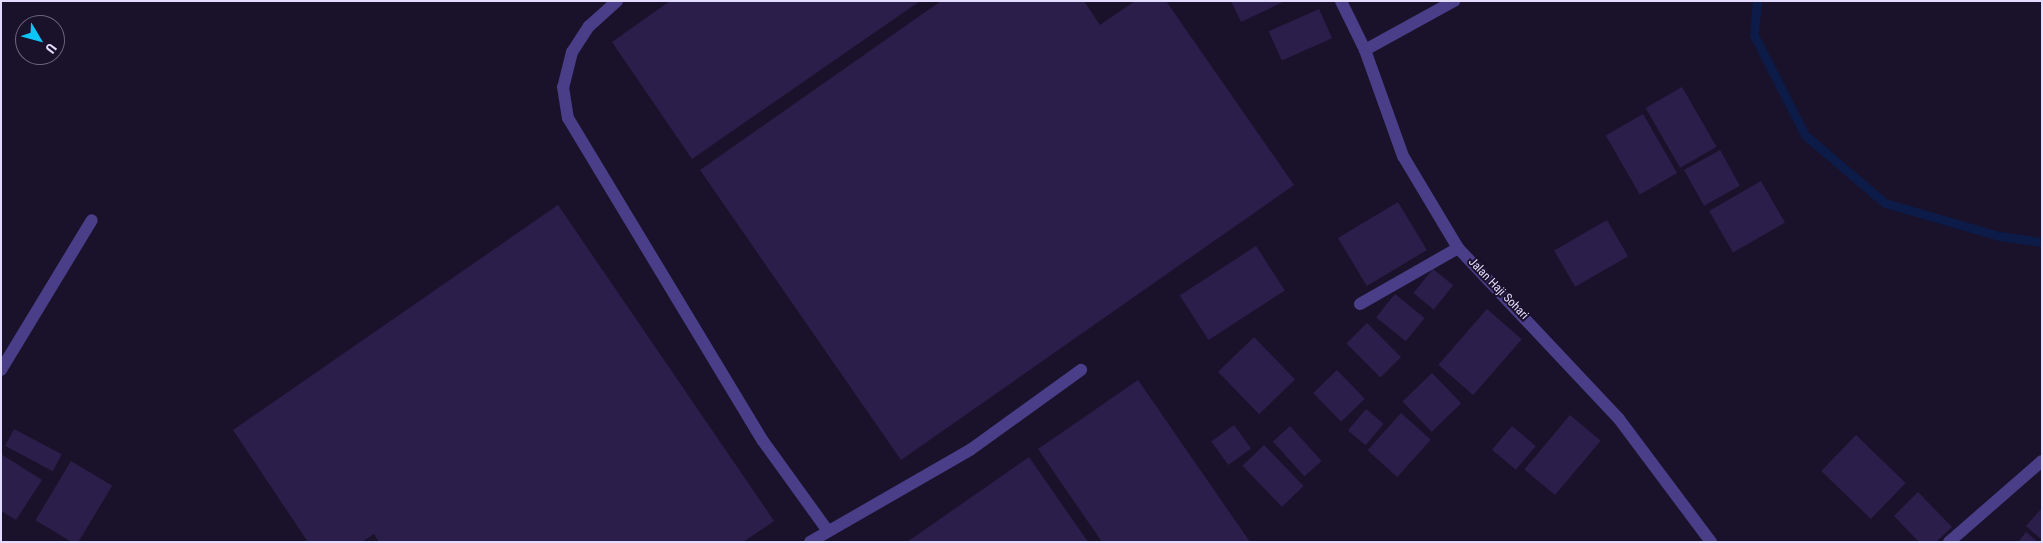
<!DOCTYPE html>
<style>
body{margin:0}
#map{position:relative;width:2043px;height:543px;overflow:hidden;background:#19122a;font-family:"Roboto Condensed",sans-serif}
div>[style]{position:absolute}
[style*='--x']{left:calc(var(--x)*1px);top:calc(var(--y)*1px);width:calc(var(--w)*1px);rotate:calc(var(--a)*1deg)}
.stream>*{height:9px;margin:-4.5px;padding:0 4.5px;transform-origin:4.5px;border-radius:4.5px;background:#0d1b48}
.building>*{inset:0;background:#2c1e4b;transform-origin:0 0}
.service>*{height:12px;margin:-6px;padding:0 6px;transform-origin:6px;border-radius:6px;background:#4a3e88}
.minor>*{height:12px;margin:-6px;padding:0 6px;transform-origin:6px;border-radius:6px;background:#4a3e88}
span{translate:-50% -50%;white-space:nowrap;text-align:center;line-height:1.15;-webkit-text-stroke:4px #19122a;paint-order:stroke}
.street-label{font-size:12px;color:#e4dcfe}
.frame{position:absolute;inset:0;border:2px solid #e4dcfe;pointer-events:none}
.north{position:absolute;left:15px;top:15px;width:50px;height:50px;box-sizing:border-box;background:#19122a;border:1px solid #6a637f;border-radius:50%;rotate:127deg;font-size:14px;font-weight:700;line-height:20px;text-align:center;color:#e4dcfe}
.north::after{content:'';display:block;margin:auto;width:18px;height:22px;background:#0ec5f8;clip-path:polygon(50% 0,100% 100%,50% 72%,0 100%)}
</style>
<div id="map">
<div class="stream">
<i style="--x:1757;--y:1;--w:34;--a:95"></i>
<i style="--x:1754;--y:35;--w:112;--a:63"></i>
<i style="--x:1805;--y:135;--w:105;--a:40.4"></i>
<i style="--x:1885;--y:203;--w:119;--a:16.1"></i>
<i style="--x:1999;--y:236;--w:43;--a:7.9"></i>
</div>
<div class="building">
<i style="clip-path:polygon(670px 1px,920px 1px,692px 159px,612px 42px)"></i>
<i style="clip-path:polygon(941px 1px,1084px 1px,1100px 25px,1135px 1px,1166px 1px,1294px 185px,901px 460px,700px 170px)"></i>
<i style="clip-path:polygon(1231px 1px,1285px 1px,1241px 22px)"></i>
<i style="left:1319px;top:9px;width:32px;height:55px;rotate:66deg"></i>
<i style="left:1682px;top:87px;width:69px;height:42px;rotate:60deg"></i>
<i style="left:1643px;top:114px;width:68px;height:43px;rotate:60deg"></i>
<i style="left:1720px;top:150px;width:41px;height:41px;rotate:61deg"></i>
<i style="left:1761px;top:181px;width:48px;height:60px;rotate:60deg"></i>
<i style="left:1398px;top:202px;width:56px;height:70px;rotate:59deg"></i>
<i style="clip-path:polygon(558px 205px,774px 521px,743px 542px,379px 542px,374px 534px,362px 542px,308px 542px,233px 430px)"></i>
<i style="left:1607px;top:220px;width:42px;height:61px;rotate:60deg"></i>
<i style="left:1256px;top:246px;width:53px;height:91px;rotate:57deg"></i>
<i style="left:1433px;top:269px;width:26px;height:31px;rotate:39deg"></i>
<i style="left:1395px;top:294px;width:38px;height:30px;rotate:39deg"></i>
<i style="left:1487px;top:309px;width:46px;height:74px;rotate:41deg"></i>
<i style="left:1367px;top:323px;width:48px;height:29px;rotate:45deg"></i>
<i style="left:1254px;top:337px;width:59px;height:50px;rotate:46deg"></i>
<i style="left:1337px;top:370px;width:40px;height:33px;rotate:46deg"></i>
<i style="left:1432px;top:373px;width:42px;height:41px;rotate:46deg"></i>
<i style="clip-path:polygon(1138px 380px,1250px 542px,1102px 542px,1038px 449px)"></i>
<i style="left:1366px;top:409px;width:23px;height:28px;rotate:40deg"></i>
<i style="left:1401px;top:413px;width:40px;height:50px;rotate:42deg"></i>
<i style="left:1570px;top:415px;width:40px;height:71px;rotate:40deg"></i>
<i style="left:1234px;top:425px;width:29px;height:28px;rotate:54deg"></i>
<i style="left:1290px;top:426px;width:47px;height:23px;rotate:48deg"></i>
<i style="left:1512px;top:426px;width:31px;height:31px;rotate:40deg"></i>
<i style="left:14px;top:429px;width:54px;height:19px;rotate:28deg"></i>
<i style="left:1856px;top:435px;width:69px;height:50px;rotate:44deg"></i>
<i style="left:1264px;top:445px;width:57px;height:30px;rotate:46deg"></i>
<i style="clip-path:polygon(1px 454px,42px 480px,16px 520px,1px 511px)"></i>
<i style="clip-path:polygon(1029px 457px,1088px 542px,907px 542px)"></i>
<i style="left:71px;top:461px;width:48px;height:69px;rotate:31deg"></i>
<i style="clip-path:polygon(1918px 492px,1952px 527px,1936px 542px,1919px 542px,1894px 516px)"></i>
<i style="clip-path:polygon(2042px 508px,2042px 540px,2026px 526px)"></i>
<i style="clip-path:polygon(2026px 532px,2038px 542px,2018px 542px)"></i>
</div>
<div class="service">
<i style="--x:617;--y:1;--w:38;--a:138"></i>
<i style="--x:589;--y:26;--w:31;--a:123"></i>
<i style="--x:572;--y:52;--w:36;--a:104"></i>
<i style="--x:563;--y:87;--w:31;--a:81"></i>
<i style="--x:568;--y:118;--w:377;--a:58.9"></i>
<i style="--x:763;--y:441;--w:111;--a:54.2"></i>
<i style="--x:1365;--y:50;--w:102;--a:-28.8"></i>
<i style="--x:1;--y:370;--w:175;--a:-58.8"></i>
<i style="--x:810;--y:542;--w:185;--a:-29.9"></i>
<i style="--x:970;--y:450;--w:137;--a:-35.8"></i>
</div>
<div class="minor">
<i style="--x:1341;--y:1;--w:55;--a:63.9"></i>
<i style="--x:1365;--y:50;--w:113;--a:70.3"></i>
<i style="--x:1403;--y:156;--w:107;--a:59.1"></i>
<i style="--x:1458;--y:248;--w:235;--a:46.7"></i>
<i style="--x:1619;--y:419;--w:154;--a:53.2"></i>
<i style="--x:1360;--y:304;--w:113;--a:-29.7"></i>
<i style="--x:1949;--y:542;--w:123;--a:-41.1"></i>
</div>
<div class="street-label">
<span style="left:1498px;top:289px;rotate:46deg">Jalan Haji Sohari</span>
</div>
<div class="frame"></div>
<div class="north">U</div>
</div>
